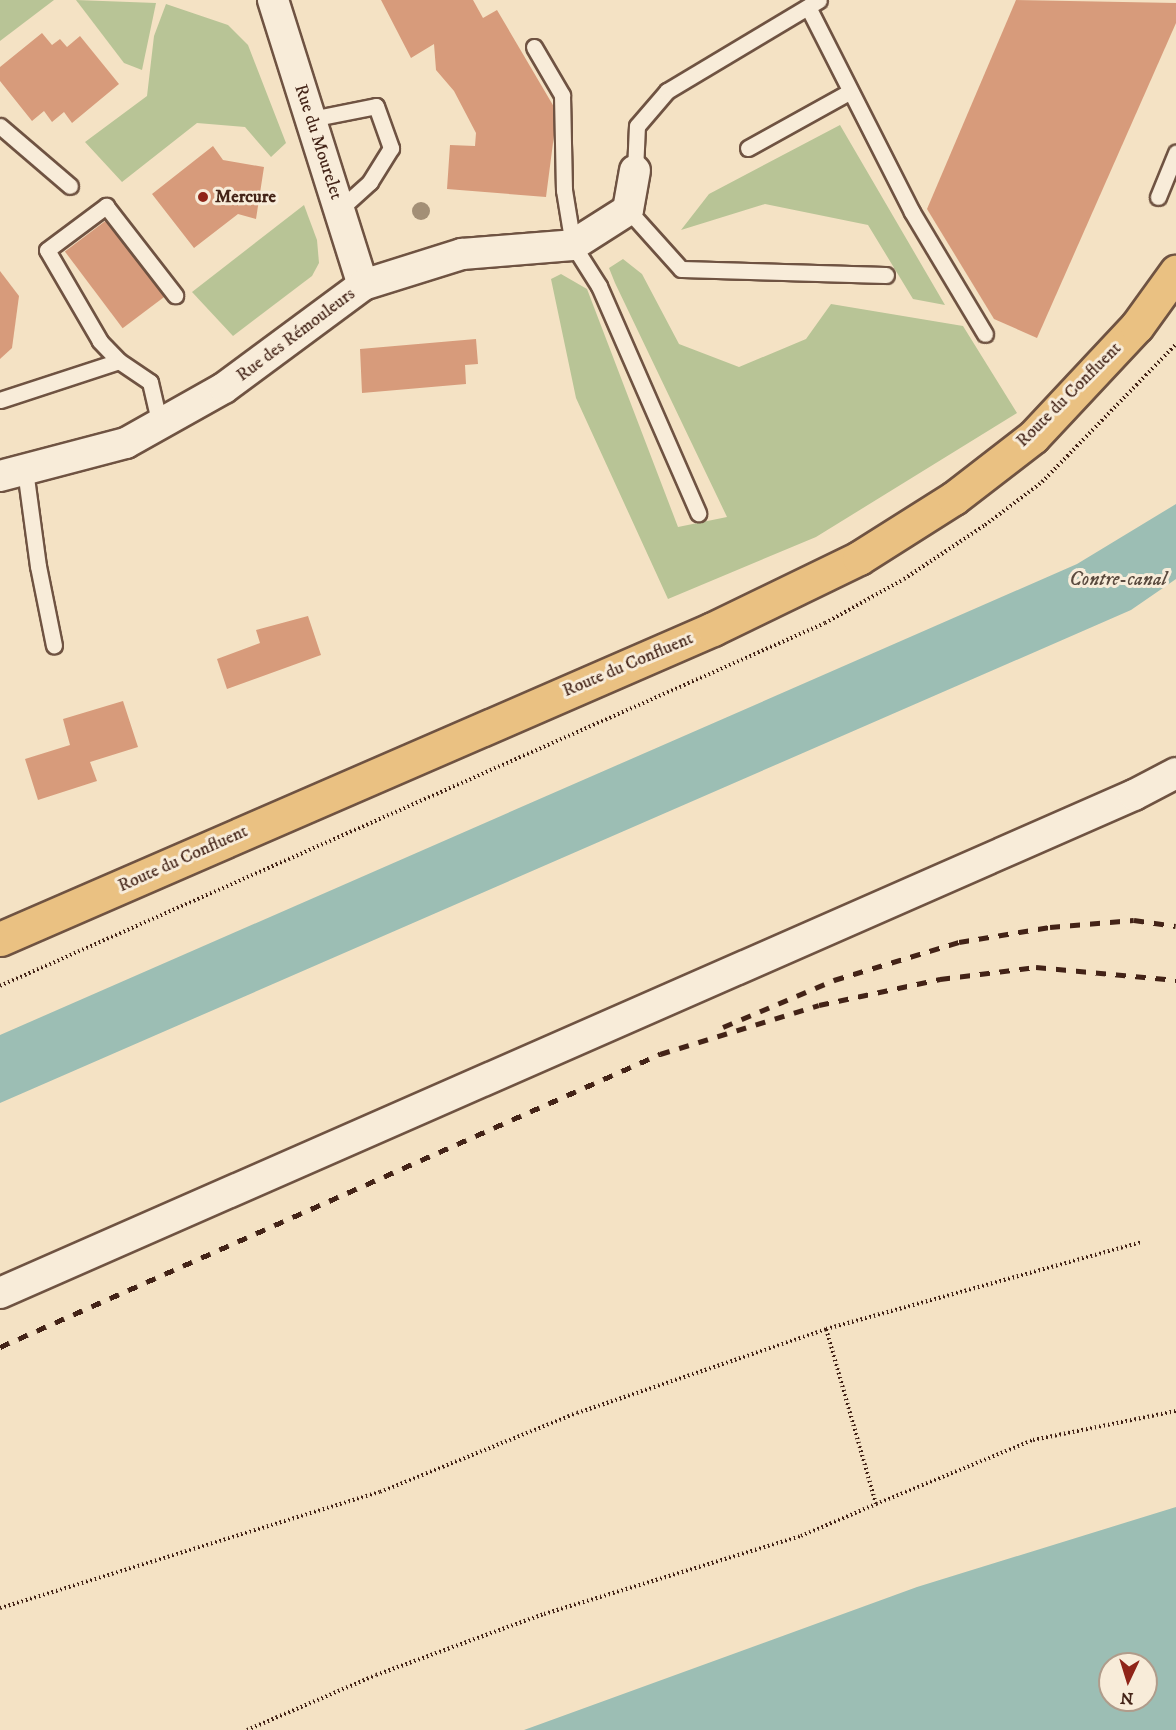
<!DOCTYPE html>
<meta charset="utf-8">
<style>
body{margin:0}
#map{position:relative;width:1176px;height:1730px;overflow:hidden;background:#f4e2c4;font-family:"IM FELL DW Pica",serif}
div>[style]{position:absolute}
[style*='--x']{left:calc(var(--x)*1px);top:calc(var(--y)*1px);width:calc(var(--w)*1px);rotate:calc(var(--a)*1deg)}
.green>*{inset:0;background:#b8c496}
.water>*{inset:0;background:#9cbeb4}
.building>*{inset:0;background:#d79b7b;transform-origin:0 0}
.path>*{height:4px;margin-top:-2px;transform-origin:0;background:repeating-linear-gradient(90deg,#432317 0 1.5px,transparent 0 4.5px)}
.roads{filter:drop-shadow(2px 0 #6f5342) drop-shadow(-2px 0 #6f5342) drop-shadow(0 2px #6f5342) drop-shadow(0 -2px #6f5342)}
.lane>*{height:15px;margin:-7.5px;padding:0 7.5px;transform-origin:7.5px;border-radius:7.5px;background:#f8ecd9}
.street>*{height:30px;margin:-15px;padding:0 15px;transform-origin:15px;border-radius:15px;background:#f8ecd9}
.primary>*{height:33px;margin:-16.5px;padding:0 16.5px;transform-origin:16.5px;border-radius:16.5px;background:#eac182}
.rail>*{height:4.5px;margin-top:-2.25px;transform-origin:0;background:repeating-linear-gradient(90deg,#432317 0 10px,transparent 0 20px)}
.trees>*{width:18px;height:18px;margin:-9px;border-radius:50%;background:#a38f76}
.dots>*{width:16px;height:16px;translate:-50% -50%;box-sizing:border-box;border:3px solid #f8ecd9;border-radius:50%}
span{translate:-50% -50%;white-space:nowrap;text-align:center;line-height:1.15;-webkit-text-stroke:6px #f8ecd9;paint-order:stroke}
.street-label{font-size:18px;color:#432317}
.poi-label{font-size:18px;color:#432317;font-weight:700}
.left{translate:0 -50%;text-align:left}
.water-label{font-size:20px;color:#594a3e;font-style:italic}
.north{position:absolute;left:1098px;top:1652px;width:60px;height:60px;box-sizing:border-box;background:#f8ecd9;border:2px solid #b09c8b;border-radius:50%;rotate:184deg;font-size:16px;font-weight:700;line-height:24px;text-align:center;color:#432317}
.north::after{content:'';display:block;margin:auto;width:21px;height:27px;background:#8f2418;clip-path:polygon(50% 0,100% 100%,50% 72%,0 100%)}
</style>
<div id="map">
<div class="green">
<i style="clip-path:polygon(0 0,54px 0,0 41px)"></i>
<i style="clip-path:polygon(76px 0,156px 3px,142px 70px,124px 63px)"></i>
<i style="clip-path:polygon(166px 4px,228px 25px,248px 45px,286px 143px,271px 157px,245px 127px,197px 123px,122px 182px,85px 142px,147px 96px,154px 36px)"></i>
<i style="clip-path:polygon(840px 125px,945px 305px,913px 299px,868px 225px,765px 204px,681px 230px,709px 194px)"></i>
<i style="clip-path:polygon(304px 205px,317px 240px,319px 263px,312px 276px,233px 336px,192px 292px)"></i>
<i style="clip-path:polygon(623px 259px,642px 274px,679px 344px,739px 367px,806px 339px,831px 304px,963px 326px,1017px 413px,816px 537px,668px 599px,576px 398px,551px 279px,561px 274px,587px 289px,678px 527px,727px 517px,615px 283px,609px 268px)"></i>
</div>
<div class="water">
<i style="clip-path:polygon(1176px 504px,1176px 579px,1131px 610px,0 1103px,0 1035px,1077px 564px)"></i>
<i style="clip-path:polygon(evenodd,1176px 1507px,1176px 1730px,524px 1730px,917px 1587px,1176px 1507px,1110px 1664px,1146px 1664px,1146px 1700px,1110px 1700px,1110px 1664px)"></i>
</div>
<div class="building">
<i style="clip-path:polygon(381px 0,473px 0,483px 18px,497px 10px,557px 112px,546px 197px,447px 189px,450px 145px,475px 146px,476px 133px,454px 91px,436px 70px,434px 44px,411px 58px)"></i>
<i style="clip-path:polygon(1016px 0,1176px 3px,1176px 23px,1037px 338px,994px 319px,927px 209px)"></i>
<i style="clip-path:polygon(42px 33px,52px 45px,60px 39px,67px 47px,80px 36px,119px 84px,72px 123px,64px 112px,52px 122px,44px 111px,32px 121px,0 81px,0 67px)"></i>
<i style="clip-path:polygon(213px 146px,223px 160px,264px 167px,256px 219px,238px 214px,194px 248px,152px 194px)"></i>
<i style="left:108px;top:219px;width:96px;height:54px;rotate:53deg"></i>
<i style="clip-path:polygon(0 271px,19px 296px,12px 348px,0 359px)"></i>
<i style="clip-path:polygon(476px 339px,478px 364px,465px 365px,466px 384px,362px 393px,360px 349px)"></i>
<i style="clip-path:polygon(308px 616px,321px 655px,227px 689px,217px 659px,260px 643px,256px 630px)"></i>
<i style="clip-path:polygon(123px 701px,138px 747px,90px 762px,97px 781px,38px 800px,25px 759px,70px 745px,63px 719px)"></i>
</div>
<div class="path">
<i style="--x:0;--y:986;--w:901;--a:-23.75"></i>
<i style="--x:825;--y:623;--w:90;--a:-29.1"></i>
<i style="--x:904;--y:579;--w:97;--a:-33.7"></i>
<i style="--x:985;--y:525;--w:71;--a:-37"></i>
<i style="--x:1042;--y:482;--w:192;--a:-45.8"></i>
<i style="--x:876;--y:1504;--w:170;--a:-22.2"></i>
<i style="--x:1033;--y:1440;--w:146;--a:-11.5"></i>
<i style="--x:0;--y:1608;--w:397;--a:-17"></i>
<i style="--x:380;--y:1492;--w:212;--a:-21.9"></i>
<i style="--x:577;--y:1413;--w:263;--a:-18.6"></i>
<i style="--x:826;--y:1329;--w:327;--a:-15.4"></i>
<i style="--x:247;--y:1730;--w:140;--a:-23.1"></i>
<i style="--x:376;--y:1675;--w:179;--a:-20"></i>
<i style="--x:544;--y:1614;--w:269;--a:-16.9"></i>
<i style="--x:801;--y:1536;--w:82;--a:-23.1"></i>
<i style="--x:876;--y:1504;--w:182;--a:-105.9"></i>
</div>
<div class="roads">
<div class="lane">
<i style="--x:808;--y:7;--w:230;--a:63.1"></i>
<i style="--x:912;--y:212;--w:142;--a:59.1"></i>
<i style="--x:534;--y:47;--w:56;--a:59.7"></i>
<i style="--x:562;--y:95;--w:95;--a:88.8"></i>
<i style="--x:564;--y:190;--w:56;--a:80.7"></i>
<i style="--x:573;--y:245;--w:49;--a:57.6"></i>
<i style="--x:599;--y:286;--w:248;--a:66.4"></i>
<i style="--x:311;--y:119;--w:66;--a:-11.3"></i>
<i style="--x:376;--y:106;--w:45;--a:70.3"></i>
<i style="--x:391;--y:148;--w:40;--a:122"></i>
<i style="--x:370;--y:182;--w:42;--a:137.9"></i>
<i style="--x:0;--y:126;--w:92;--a:40.6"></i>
<i style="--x:748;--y:148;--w:115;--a:-29"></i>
<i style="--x:635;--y:171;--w:45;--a:-87.5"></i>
<i style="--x:637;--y:126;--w:46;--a:-49.4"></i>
<i style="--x:667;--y:91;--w:177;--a:-30.9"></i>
<i style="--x:1158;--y:197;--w:48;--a:-67.8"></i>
<i style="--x:628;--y:210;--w:79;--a:48.1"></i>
<i style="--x:681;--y:269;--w:205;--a:1.7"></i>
<i style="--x:0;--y:400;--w:125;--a:-18.1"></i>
<i style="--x:160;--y:425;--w:44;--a:-103.1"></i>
<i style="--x:150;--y:382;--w:37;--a:-146"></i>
<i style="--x:119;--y:361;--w:28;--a:-134"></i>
<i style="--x:100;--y:341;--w:105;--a:-120.2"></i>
<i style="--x:47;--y:250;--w:74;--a:-36.7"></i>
<i style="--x:106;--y:206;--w:113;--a:52.2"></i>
<i style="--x:25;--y:470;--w:97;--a:82.3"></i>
<i style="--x:38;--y:566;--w:81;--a:78.6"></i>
</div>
<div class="street">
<i style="--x:273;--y:0;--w:299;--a:72.5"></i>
<i style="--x:0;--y:476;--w:130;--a:-14.7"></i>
<i style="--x:126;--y:443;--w:112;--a:-29.3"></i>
<i style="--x:224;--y:388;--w:173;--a:-36.5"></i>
<i style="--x:363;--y:285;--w:104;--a:-17.4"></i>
<i style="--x:462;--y:254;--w:111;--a:-4.6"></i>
<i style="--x:573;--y:245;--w:65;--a:-32.5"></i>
<i style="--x:628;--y:210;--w:40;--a:-80"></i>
<i style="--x:0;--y:1293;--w:1239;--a:-23.71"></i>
<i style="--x:1134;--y:795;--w:47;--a:-27.6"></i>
</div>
<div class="primary">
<i style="--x:0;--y:939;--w:777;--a:-23.5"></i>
<i style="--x:713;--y:629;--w:162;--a:-25.9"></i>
<i style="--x:859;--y:558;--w:112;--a:-32.3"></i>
<i style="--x:954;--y:498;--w:100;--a:-37.7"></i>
<i style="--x:1033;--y:437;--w:152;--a:-46.9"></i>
<i style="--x:1137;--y:326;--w:67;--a:-54.2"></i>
</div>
</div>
<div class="rail">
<i style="--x:723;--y:1027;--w:121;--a:-22.9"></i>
<i style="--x:834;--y:980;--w:131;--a:-16.9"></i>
<i style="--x:959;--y:942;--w:92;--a:-9.4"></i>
<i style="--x:1050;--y:927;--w:84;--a:-4.8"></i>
<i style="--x:1134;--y:920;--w:42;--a:8.1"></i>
<i style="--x:0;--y:1347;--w:722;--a:-23.94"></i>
<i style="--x:660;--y:1054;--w:166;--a:-17.1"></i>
<i style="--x:819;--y:1005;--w:124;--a:-12.1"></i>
<i style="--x:940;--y:979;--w:97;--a:-7.1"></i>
<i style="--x:1036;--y:967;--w:141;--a:5.3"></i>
</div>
<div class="trees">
<i style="left:421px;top:211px"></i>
</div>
<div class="dots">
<i style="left:203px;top:197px;background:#8f2418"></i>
</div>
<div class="street-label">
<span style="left:318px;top:142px;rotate:72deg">Rue du Mourelet</span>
<span style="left:296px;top:335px;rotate:-37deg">Rue des Rémouleurs</span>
<span style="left:1069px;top:395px;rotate:-45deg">Route du Confluent</span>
<span style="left:628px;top:665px;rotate:-23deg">Route du Confluent</span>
<span style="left:183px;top:859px;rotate:-24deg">Route du Confluent</span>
</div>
<div class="poi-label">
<span class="left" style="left:215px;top:197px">Mercure</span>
</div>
<div class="water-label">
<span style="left:1118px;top:579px">Contre-canal</span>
</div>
<div class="north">N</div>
</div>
